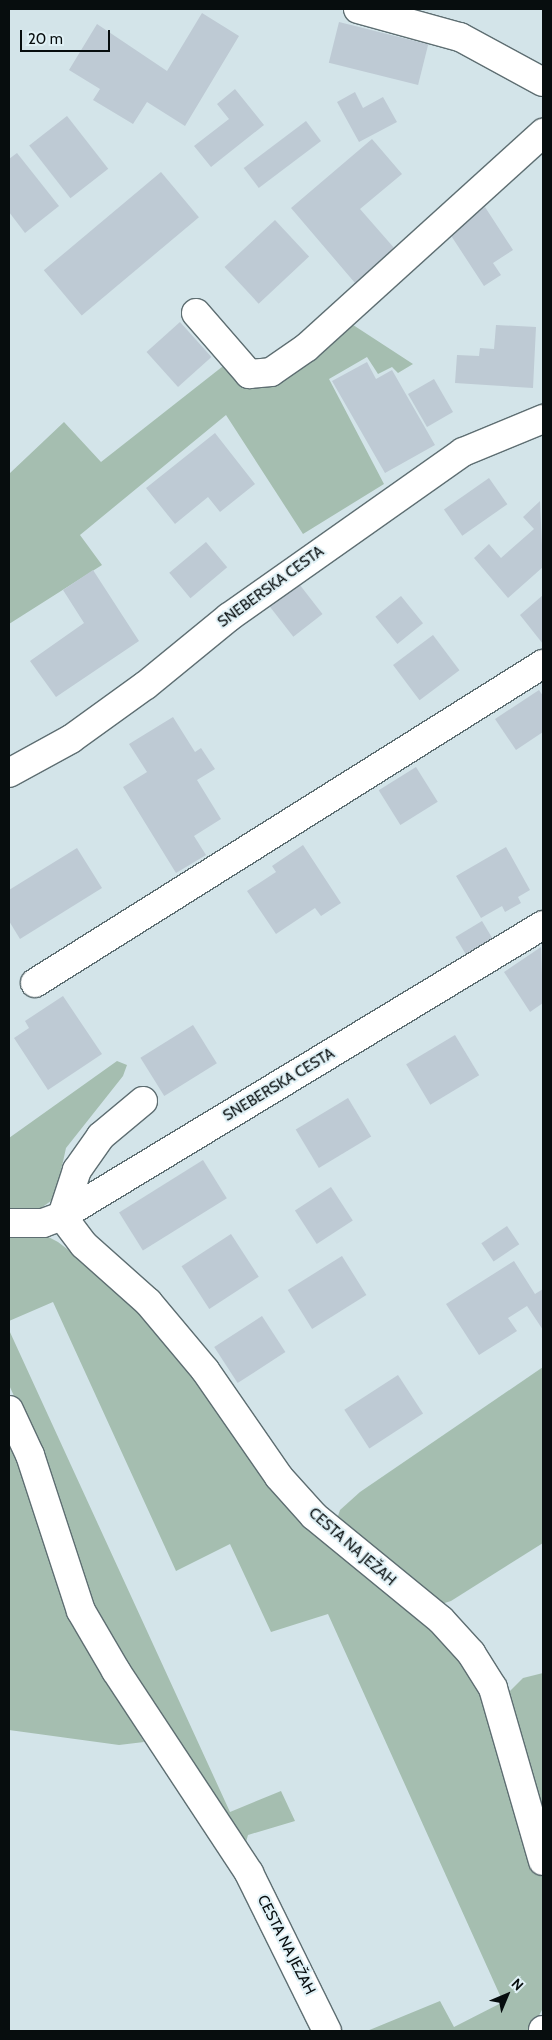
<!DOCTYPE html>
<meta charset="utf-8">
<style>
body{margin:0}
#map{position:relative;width:552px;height:2040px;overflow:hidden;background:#d3e4e9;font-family:Cabin,sans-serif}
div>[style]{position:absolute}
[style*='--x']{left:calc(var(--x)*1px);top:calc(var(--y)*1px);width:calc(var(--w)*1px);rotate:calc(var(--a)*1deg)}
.green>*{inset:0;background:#a5beb0}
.building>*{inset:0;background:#becad4;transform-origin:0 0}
.roads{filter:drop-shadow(1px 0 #5e6e72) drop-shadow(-1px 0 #5e6e72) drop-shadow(0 1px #5e6e72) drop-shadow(0 -1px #5e6e72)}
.minor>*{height:28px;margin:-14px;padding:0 14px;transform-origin:14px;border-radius:14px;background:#fff}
.major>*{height:28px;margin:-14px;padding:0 14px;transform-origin:14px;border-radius:14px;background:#fff}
span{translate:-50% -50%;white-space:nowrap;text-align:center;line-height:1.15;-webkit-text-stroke:4px #e0f1f6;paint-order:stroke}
.street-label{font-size:15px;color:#070d0e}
.frame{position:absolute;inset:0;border:10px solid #070d0e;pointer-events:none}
.north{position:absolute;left:482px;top:1970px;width:50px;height:50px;-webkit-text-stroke:4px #e0f1f6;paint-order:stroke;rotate:45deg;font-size:14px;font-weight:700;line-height:20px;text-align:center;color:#070d0e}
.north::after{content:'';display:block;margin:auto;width:18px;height:22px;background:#070d0e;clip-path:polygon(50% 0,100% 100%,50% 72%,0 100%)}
.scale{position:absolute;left:20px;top:30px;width:90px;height:22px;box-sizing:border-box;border:2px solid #070d0e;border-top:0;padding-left:6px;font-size:15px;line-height:18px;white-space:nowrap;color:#070d0e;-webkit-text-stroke:4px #e0f1f6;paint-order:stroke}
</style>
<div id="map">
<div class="green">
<i style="clip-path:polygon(347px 321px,413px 364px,398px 373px,392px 367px,378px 374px,367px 357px,329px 379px,384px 484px,303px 534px,226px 415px,80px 535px,102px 565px,9px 624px,9px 474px,64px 422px,101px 462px,227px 363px,248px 378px)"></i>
<i style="clip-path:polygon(117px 1061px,127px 1065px,123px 1076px,66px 1148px,55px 1198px,37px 1211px,9px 1213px,9px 1138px)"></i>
<i style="clip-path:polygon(9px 1228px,35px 1230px,58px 1242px,114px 1285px,184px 1363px,439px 1626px,488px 1691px,543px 1881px,543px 2008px,531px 2031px,367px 2031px,440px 2001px,454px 2027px,503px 2002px,328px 1614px,271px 1632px,230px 1544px,176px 1571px,53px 1302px,9px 1321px)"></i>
<i style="clip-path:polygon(9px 1330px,230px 1812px,281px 1791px,295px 1821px,248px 1835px,242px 1856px,141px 1708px,78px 1577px,24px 1418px,9px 1385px)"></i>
<i style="clip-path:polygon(543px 1367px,543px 1543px,451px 1601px,435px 1606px,335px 1525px,340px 1510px,360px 1492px)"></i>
<i style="clip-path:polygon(9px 1429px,77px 1622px,144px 1742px,119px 1745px,9px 1730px)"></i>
<i style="clip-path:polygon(543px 1673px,543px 1834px,508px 1693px,523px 1678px)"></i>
</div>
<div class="building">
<i style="clip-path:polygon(202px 13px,239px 36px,185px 126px,147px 102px,133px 124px,93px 100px,100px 89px,69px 70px,97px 24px,167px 71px)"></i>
<i style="left:339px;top:22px;width:92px;height:42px;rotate:14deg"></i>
<i style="clip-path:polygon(235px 89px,264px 125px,211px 167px,194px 146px,229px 119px,217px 104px)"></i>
<i style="clip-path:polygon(355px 92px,363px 108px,383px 97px,397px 122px,359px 142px,337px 102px)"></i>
<i style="left:67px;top:116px;width:67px;height:48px;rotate:52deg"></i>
<i style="left:306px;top:121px;width:25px;height:78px;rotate:53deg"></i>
<i style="clip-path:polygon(372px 139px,402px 174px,360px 209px,395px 249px,355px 283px,291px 208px)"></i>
<i style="clip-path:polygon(17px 153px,59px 206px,25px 233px,9px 212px,9px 159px)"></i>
<i style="left:161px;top:172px;width:59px;height:153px;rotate:50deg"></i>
<i style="clip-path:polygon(485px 207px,513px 250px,493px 263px,501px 275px,484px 286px,448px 231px)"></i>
<i style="left:275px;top:220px;width:50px;height:69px;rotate:47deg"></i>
<i style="left:180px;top:322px;width:47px;height:45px;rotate:48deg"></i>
<i style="clip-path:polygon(496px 325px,536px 327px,533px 388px,455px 383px,457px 355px,479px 356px,480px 348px,494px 349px)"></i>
<i style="clip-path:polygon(367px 362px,376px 379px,392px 370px,435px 445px,385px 473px,332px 381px)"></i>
<i style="left:434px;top:379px;width:38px;height:30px;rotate:60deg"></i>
<i style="clip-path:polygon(215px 433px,255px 484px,220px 512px,208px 497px,175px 524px,146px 488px)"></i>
<i style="left:489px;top:478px;width:32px;height:55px;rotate:55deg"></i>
<i style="clip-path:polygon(540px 501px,543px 567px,508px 598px,474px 558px,489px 544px,501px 558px,534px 529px,523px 517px)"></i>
<i style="left:206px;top:542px;width:33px;height:48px;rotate:50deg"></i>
<i style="clip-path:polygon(93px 570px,139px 641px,56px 697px,30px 661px,84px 623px,63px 590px)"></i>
<i style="left:296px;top:580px;width:43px;height:37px;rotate:52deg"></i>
<i style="clip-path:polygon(543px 595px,543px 644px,520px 615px)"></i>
<i style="left:401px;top:596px;width:35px;height:33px;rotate:51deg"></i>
<i style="left:433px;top:635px;width:44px;height:50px;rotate:53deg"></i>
<i style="clip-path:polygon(539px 690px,543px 696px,543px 732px,516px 750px,495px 719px)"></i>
<i style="clip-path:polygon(173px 717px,195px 752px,201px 748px,215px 769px,197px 780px,221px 819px,194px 836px,206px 855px,176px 873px,123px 787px,147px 772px,129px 744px)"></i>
<i style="left:416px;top:767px;width:41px;height:44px;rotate:58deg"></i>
<i style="clip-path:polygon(303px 845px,341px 903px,321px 916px,315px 908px,276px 934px,247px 891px,276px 872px,272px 866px)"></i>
<i style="clip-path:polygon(506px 847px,530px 890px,518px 897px,521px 903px,505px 912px,502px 906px,481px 918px,456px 876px)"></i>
<i style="clip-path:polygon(77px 848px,102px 888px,20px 939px,9px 921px,9px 890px)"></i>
<i style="left:482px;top:921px;width:21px;height:31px;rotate:59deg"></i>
<i style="clip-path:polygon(541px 947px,543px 1003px,530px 1012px,504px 972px)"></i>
<i style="clip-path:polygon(63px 996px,102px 1054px,48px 1090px,14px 1038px,29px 1028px,25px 1021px)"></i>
<i style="left:193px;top:1025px;width:45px;height:62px;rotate:58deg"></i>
<i style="left:455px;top:1035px;width:47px;height:57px;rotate:59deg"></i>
<i style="left:348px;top:1098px;width:45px;height:61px;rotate:59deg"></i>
<i style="left:203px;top:1160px;width:45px;height:99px;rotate:58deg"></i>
<i style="left:331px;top:1187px;width:40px;height:43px;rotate:57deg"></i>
<i style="left:507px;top:1226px;width:22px;height:31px;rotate:56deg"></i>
<i style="left:231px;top:1234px;width:51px;height:59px;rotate:57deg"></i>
<i style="left:342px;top:1256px;width:46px;height:64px;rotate:58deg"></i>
<i style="clip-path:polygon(514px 1261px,535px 1294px,543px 1289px,543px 1330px,527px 1306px,508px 1318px,517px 1331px,479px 1355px,446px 1304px)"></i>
<i style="left:262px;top:1316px;width:43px;height:57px;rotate:57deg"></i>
<i style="left:398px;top:1375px;width:46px;height:64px;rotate:57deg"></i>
</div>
<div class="roads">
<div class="minor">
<i style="--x:196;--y:313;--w:81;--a:49"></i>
<i style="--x:249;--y:374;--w:22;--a:-5"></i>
<i style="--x:271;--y:372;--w:44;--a:-34.8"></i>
<i style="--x:307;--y:347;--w:319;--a:-42.2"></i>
<i style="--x:9;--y:773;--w:71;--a:-28.7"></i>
<i style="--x:71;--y:739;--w:92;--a:-35.8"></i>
<i style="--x:146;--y:685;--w:107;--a:-39.3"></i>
<i style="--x:229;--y:617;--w:286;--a:-35.2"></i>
<i style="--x:463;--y:452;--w:87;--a:-22.4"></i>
<i style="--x:35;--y:983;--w:600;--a:-32.13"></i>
<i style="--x:143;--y:1101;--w:55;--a:140.2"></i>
<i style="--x:101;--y:1136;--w:42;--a:125.2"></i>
<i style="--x:77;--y:1170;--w:48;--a:108.1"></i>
<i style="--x:62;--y:1216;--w:36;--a:53"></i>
<i style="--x:84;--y:1245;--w:86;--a:41.7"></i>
<i style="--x:148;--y:1302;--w:89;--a:50"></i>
<i style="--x:205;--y:1370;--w:130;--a:55.3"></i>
<i style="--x:279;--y:1477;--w:52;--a:48.1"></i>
<i style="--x:314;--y:1516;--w:164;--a:39.3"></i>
<i style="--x:441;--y:1620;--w:45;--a:47.7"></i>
<i style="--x:471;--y:1653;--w:41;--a:57.8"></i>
<i style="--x:493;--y:1688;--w:180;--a:73.9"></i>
<i style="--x:9;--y:1223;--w:34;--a:0"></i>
<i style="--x:43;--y:1223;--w:20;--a:-20"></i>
<i style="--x:62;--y:1216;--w:562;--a:-31.17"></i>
<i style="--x:9;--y:1410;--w:50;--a:65"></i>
<i style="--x:30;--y:1455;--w:164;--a:71.9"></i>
<i style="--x:81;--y:1611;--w:69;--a:59.7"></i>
<i style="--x:116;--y:1671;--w:242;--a:56.6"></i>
<i style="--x:249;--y:1873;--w:176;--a:63.7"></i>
<i style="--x:543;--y:2031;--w:1;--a:-90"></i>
</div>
<div class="major">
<i style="--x:358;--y:9;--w:106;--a:15.4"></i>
<i style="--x:460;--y:37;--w:94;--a:28.5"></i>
</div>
</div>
<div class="street-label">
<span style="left:271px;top:587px;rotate:-36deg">SNEBERSKA CESTA</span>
<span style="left:279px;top:1085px;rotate:-31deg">SNEBERSKA CESTA</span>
<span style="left:352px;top:1547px;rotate:41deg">CESTA NA JEŽAH</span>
<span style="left:286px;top:1945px;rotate:63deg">CESTA NA JEŽAH</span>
</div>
<div class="frame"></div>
<div class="north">N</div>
<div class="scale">20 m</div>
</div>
